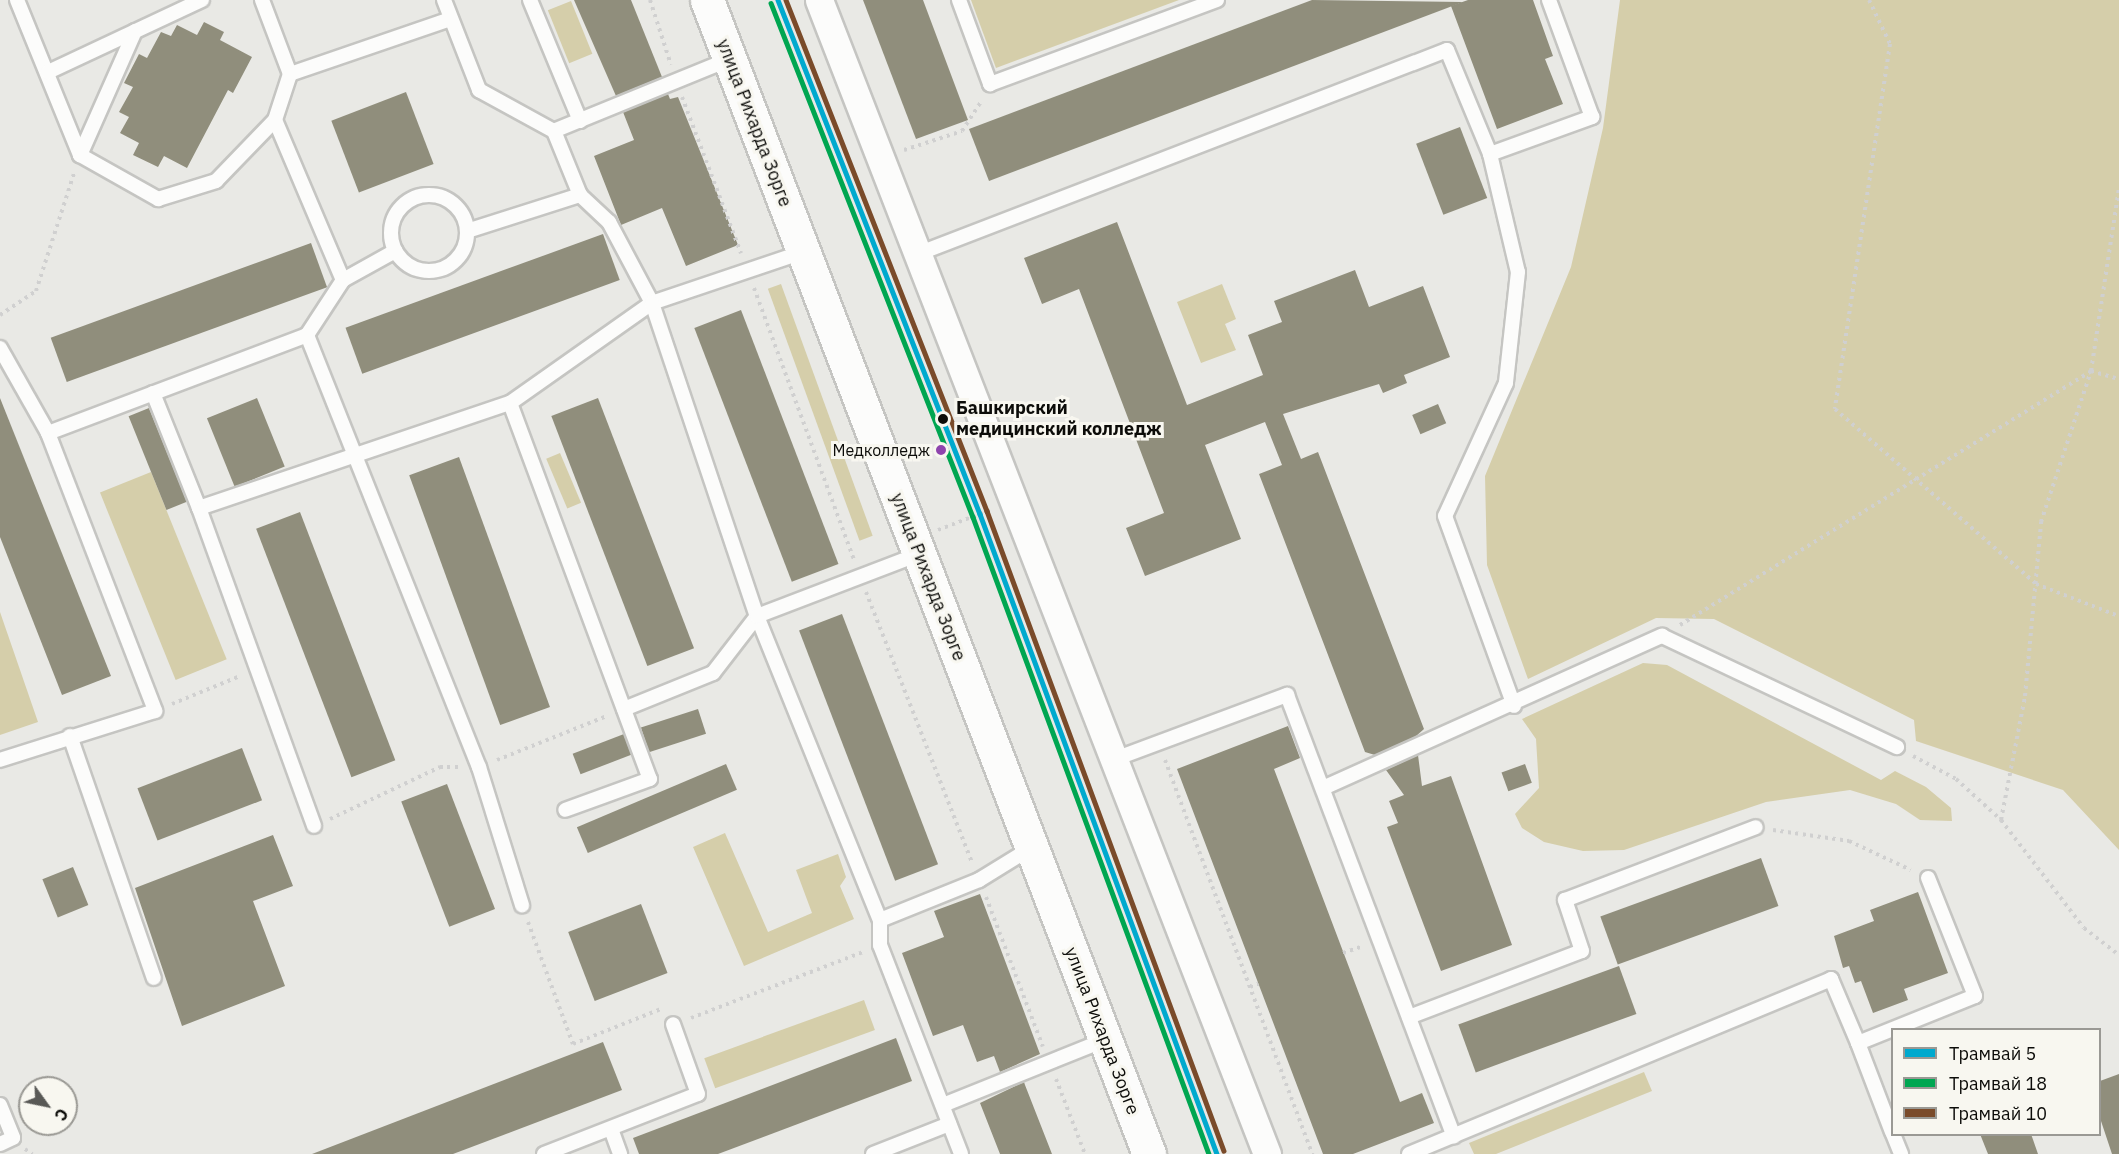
<!DOCTYPE html>
<meta charset="utf-8">
<style>
body{margin:0}
#map{position:relative;width:2119px;height:1154px;overflow:hidden;background:#e9e9e5;font-family:"IBM Plex Sans",sans-serif}
div>[style]{position:absolute}
[style*='--x']{left:calc(var(--x)*1px);top:calc(var(--y)*1px);width:calc(var(--w)*1px);rotate:calc(var(--a)*1deg)}
.green>*{inset:0;background:#d5ceaa;transform-origin:0 0}
.building>*{inset:0;background:#908e7c;transform-origin:0 0}
.path>*{height:4px;margin-top:-2px;transform-origin:0;background:repeating-linear-gradient(90deg,#d0d0d0 0 3px,transparent 0 7.5px)}
.roads{filter:drop-shadow(2px 0 #c5c5c2) drop-shadow(-2px 0 #c5c5c2) drop-shadow(0 2px #c5c5c2) drop-shadow(0 -2px #c5c5c2)}
.service>*{height:14px;margin:-7px;padding:0 7px;transform-origin:7px;border-radius:7px;background:#fcfcfb}
.service>.ring{margin:-7px;padding:0;box-sizing:content-box;background:none;border:14px solid #fcfcfb;border-radius:50%}
.minor>*{height:27px;margin:-13.5px;padding:0 13.5px;transform-origin:13.5px;border-radius:13.5px;background:#fcfcfb}
.secondary>*{height:33px;margin:-16.5px;padding:0 16.5px;transform-origin:16.5px;border-radius:16.5px;background:#fcfcfb}
.tram-1>*{height:4.5px;margin:-2.25px;padding:0 2.25px;transform-origin:2.25px;border-radius:2.25px;background:#00a9ce}
.tram-2>*{height:4.5px;margin:-2.25px;padding:0 2.25px;transform-origin:2.25px;border-radius:2.25px;background:#00a651}
.tram-3>*{height:4.5px;margin:-2.25px;padding:0 2.25px;transform-origin:2.25px;border-radius:2.25px;background:#7a4b2a}
.dots>*{width:16px;height:16px;translate:-50% -50%;box-sizing:border-box;border:3px solid #f8f7f0;border-radius:50%}
span{translate:-50% -50%;white-space:nowrap;text-align:center;line-height:1.15;-webkit-text-stroke:6px #f8f7f0;paint-order:stroke}
.bus-label{font-size:16px;color:#0c0c09}
.right{translate:-100% -50%;text-align:right}
.street-label{font-size:18px;color:#0c0c09}
.stop-label{font-size:18px;color:#0c0c09;font-weight:700}
.left{translate:0 -50%;text-align:left}
.legend{position:absolute;left:1891px;top:1028px;width:210px;height:108px;box-sizing:border-box;background:#f8f7f0;border:2px solid #9a9994;margin:0;padding:8px 10px;list-style:none;font-size:18px;color:#0c0c09}
.legend li{display:flex;align-items:center;gap:12px;height:30px}
.legend b{width:30px;border:2px solid #9a9994}
.north{position:absolute;left:18px;top:1076px;width:60px;height:60px;box-sizing:border-box;background:#f8f7f0;border:2px solid #9a9994;border-radius:50%;rotate:123deg;font-size:16px;font-weight:700;line-height:24px;text-align:center;color:#0c0c09}
.north::after{content:'';display:block;margin:auto;width:21px;height:27px;background:#595956;clip-path:polygon(50% 0,100% 100%,50% 72%,0 100%)}
</style>
<div id="map">
<div class="green">
<i style="clip-path:polygon(971px 0,1179px 0,996px 68px)"></i>
<i style="clip-path:polygon(1620px 0,2119px 0,2119px 850px,2063px 790px,1916px 741px,1914px 720px,1714px 619px,1656px 618px,1528px 679px,1487px 565px,1485px 476px,1571px 267px,1603px 128px)"></i>
<i style="left:571px;top:1px;width:57px;height:25px;rotate:68deg"></i>
<i style="left:781px;top:284px;width:268px;height:14px;rotate:70deg"></i>
<i style="clip-path:polygon(1222px 284px,1236px 319px,1225px 324px,1236px 350px,1201px 363px,1177px 302px)"></i>
<i style="left:560px;top:453px;width:54px;height:15px;rotate:67deg"></i>
<i style="left:151px;top:472px;width:202px;height:55px;rotate:68deg"></i>
<i style="clip-path:polygon(0 612px,38px 722px,0 735px)"></i>
<i style="clip-path:polygon(1643px 663px,1667px 665px,1881px 780px,1895px 771px,1926px 787px,1951px 808px,1952px 821px,1920px 820px,1896px 804px,1850px 790px,1766px 802px,1624px 850px,1583px 851px,1544px 842px,1522px 828px,1515px 814px,1539px 788px,1536px 739px,1522px 719px)"></i>
<i style="clip-path:polygon(725px 833px,768px 932px,812px 913px,796px 870px,838px 854px,846px 877px,840px 886px,854px 919px,744px 966px,693px 847px)"></i>
<i style="left:864px;top:1000px;width:32px;height:170px;rotate:70deg"></i>
<i style="clip-path:polygon(1644px 1072px,1652px 1091px,1496px 1154px,1474px 1154px,1469px 1143px)"></i>
</div>
<div class="building">
<i style="clip-path:polygon(574px 0,631px 0,662px 77px,616px 96px)"></i>
<i style="clip-path:polygon(863px 0,923px 0,968px 120px,916px 139px)"></i>
<i style="clip-path:polygon(1312px 0,1463px 2px,989px 181px,969px 129px)"></i>
<i style="clip-path:polygon(1468px 0,1533px 0,1553px 56px,1545px 59px,1563px 104px,1497px 129px,1451px 6px)"></i>
<i style="clip-path:polygon(204px 22px,224px 32px,220px 40px,252px 57px,233px 93px,228px 90px,187px 168px,164px 156px,158px 167px,133px 155px,139px 143px,120px 133px,129px 117px,119px 112px,133px 87px,124px 83px,139px 54px,147px 58px,161px 32px,171px 36px,177px 25px,197px 35px)"></i>
<i style="left:406px;top:92px;width:77px;height:80px;rotate:69deg"></i>
<i style="clip-path:polygon(668px 94px,670px 99px,678px 97px,738px 245px,686px 266px,662px 208px,621px 225px,594px 156px,634px 140px,623px 112px)"></i>
<i style="left:1460px;top:127px;width:76px;height:47px;rotate:69deg"></i>
<i style="clip-path:polygon(1117px 222px,1187px 405px,1263px 375px,1248px 335px,1282px 322px,1274px 301px,1355px 270px,1369px 307px,1423px 286px,1450px 357px,1404px 375px,1407px 383px,1383px 393px,1379px 384px,1283px 414px,1301px 459px,1318px 452px,1424px 729px,1415px 737px,1375px 755px,1365px 752px,1259px 474px,1282px 465px,1265px 422px,1205px 445px,1241px 539px,1145px 576px,1126px 528px,1164px 513px,1079px 289px,1042px 304px,1024px 258px)"></i>
<i style="left:603px;top:234px;width:49px;height:274px;rotate:70deg"></i>
<i style="left:311px;top:243px;width:47px;height:277px;rotate:70deg"></i>
<i style="left:741px;top:310px;width:272px;height:50px;rotate:69deg"></i>
<i style="clip-path:polygon(0 398px,111px 676px,62px 695px,0 537px)"></i>
<i style="left:257px;top:398px;width:74px;height:54px;rotate:68deg"></i>
<i style="left:598px;top:398px;width:268px;height:50px;rotate:69deg"></i>
<i style="left:1438px;top:404px;width:21px;height:28px;rotate:67deg"></i>
<i style="left:149px;top:408px;width:101px;height:22px;rotate:68deg"></i>
<i style="left:459px;top:457px;width:266px;height:53px;rotate:70deg"></i>
<i style="left:300px;top:512px;width:266px;height:47px;rotate:69deg"></i>
<i style="left:842px;top:614px;width:268px;height:46px;rotate:69deg"></i>
<i style="left:698px;top:709px;width:26px;height:60px;rotate:72deg"></i>
<i style="clip-path:polygon(1288px 726px,1300px 758px,1274px 769px,1400px 1102px,1422px 1093px,1434px 1123px,1353px 1154px,1323px 1154px,1177px 769px)"></i>
<i style="left:624px;top:734px;width:22px;height:55px;rotate:69deg"></i>
<i style="left:242px;top:748px;width:56px;height:112px;rotate:69deg"></i>
<i style="clip-path:polygon(1418px 755px,1422px 786px,1451px 776px,1512px 945px,1441px 971px,1387px 827px,1398px 823px,1389px 801px,1404px 795px,1386px 770px)"></i>
<i style="left:726px;top:764px;width:28px;height:162px;rotate:67deg"></i>
<i style="left:1525px;top:764px;width:20px;height:25px;rotate:70deg"></i>
<i style="left:447px;top:784px;width:134px;height:49px;rotate:69deg"></i>
<i style="clip-path:polygon(273px 835px,293px 886px,253px 901px,285px 986px,182px 1026px,135px 888px)"></i>
<i style="left:1761px;top:858px;width:51px;height:171px;rotate:70deg"></i>
<i style="left:73px;top:867px;width:41px;height:33px;rotate:68deg"></i>
<i style="clip-path:polygon(1918px 892px,1948px 973px,1904px 989px,1908px 1000px,1873px 1013px,1861px 981px,1855px 983px,1849px 966px,1843px 968px,1834px 936px,1874px 921px,1870px 910px)"></i>
<i style="clip-path:polygon(980px 894px,1040px 1054px,1000px 1072px,994px 1056px,977px 1062px,963px 1025px,933px 1036px,902px 953px,944px 937px,934px 911px)"></i>
<i style="left:641px;top:904px;width:74px;height:78px;rotate:69deg"></i>
<i style="left:1619px;top:966px;width:51px;height:171px;rotate:70deg"></i>
<i style="clip-path:polygon(896px 1038px,912px 1081px,718px 1154px,639px 1154px,633px 1138px)"></i>
<i style="clip-path:polygon(603px 1042px,622px 1090px,453px 1154px,312px 1154px)"></i>
<i style="clip-path:polygon(2119px 1074px,2119px 1154px,2112px 1154px,2100px 1118px,2100px 1081px)"></i>
<i style="clip-path:polygon(1024px 1082px,1025px 1085px,1052px 1154px,1000px 1154px,980px 1103px)"></i>
<i style="clip-path:polygon(1980px 1134px,2031px 1134px,2038px 1154px,1988px 1154px)"></i>
</div>
<div class="path">
<i style="--x:650;--y:0;--w:68;--a:72.1"></i>
<i style="--x:1869;--y:0;--w:49;--a:64.5"></i>
<i style="--x:1890;--y:44;--w:369;--a:98.6"></i>
<i style="--x:1835;--y:409;--w:267;--a:41"></i>
<i style="--x:2036;--y:584;--w:89;--a:21.1"></i>
<i style="--x:682;--y:97;--w:167;--a:69.3"></i>
<i style="--x:904;--y:150;--w:61;--a:-18.1"></i>
<i style="--x:962;--y:131;--w:37;--a:-57"></i>
<i style="--x:754;--y:288;--w:290;--a:69.8"></i>
<i style="--x:0;--y:315;--w:43;--a:-33.7"></i>
<i style="--x:36;--y:291;--w:124;--a:-72.1"></i>
<i style="--x:938;--y:530;--w:56;--a:-21"></i>
<i style="--x:866;--y:592;--w:290;--a:68.6"></i>
<i style="--x:1680;--y:625;--w:483;--a:-31.7"></i>
<i style="--x:2091;--y:371;--w:29;--a:16"></i>
<i style="--x:172;--y:704;--w:74;--a:-22.4"></i>
<i style="--x:1913;--y:756;--w:49;--a:28.1"></i>
<i style="--x:1956;--y:779;--w:61;--a:42.3"></i>
<i style="--x:2001;--y:820;--w:136;--a:52.5"></i>
<i style="--x:2084;--y:928;--w:44;--a:37.6"></i>
<i style="--x:497;--y:760;--w:118;--a:-21.8"></i>
<i style="--x:1165;--y:760;--w:421;--a:69.5"></i>
<i style="--x:330;--y:819;--w:122;--a:-25.3"></i>
<i style="--x:440;--y:767;--w:21;--a:0"></i>
<i style="--x:2001;--y:820;--w:126;--a:-79"></i>
<i style="--x:2025;--y:696;--w:175;--a:-84.7"></i>
<i style="--x:2041;--y:522;--w:159;--a:-71.7"></i>
<i style="--x:2091;--y:371;--w:184;--a:-81.3"></i>
<i style="--x:1773;--y:830;--w:77;--a:8.2"></i>
<i style="--x:1849;--y:841;--w:68;--a:25.1"></i>
<i style="--x:986;--y:897;--w:160;--a:69.2"></i>
<i style="--x:528;--y:922;--w:130;--a:69.8"></i>
<i style="--x:573;--y:1044;--w:95;--a:-21.7"></i>
<i style="--x:1343;--y:953;--w:21;--a:-19"></i>
<i style="--x:1250;--y:987;--w:9;--a:-21"></i>
<i style="--x:691;--y:1018;--w:184;--a:-21"></i>
<i style="--x:1056;--y:1079;--w:80;--a:68.9"></i>
<i style="--x:25;--y:1149;--w:9;--a:36"></i>
</div>
<div class="roads">
<div class="service">
<i style="--x:17;--y:0;--w:167;--a:67.9"></i>
<i style="--x:262;--y:0;--w:79;--a:69.3"></i>
<i style="--x:290;--y:74;--w:48;--a:108.1"></i>
<i style="--x:275;--y:120;--w:174;--a:67"></i>
<i style="--x:444;--y:0;--w:97;--a:68.7"></i>
<i style="--x:479;--y:90;--w:85;--a:28.7"></i>
<i style="--x:530;--y:0;--w:131;--a:67.5"></i>
<i style="--x:959;--y:0;--w:90;--a:69.7"></i>
<i style="--x:990;--y:84;--w:242;--a:-20.3"></i>
<i style="--x:135;--y:31;--w:136;--a:113.9"></i>
<i style="--x:80;--y:155;--w:90;--a:29.4"></i>
<i style="--x:158;--y:199;--w:61;--a:-17.2"></i>
<i style="--x:216;--y:181;--w:85;--a:-46"></i>
<i style="--x:730;--y:59;--w:190;--a:157.8"></i>
<i style="--x:554;--y:131;--w:69;--a:67.9"></i>
<i style="--x:580;--y:195;--w:40;--a:43"></i>
<i style="--x:609;--y:222;--w:92;--a:62"></i>
<i style="--x:652;--y:303;--w:159;--a:-18.7"></i>
<i style="--x:48;--y:72;--w:170;--a:-25.1"></i>
<i style="--x:290;--y:74;--w:170;--a:-18.9"></i>
<i style="--x:1490;--y:154;--w:121;--a:76.7"></i>
<i style="--x:1518;--y:272;--w:112;--a:96.2"></i>
<i style="--x:1506;--y:383;--w:146;--a:114.6"></i>
<i style="--x:1445;--y:516;--w:202;--a:70"></i>
<i class="ring" style="left:391px;top:195px;width:62px;height:62px"></i>
<i style="--x:467;--y:231;--w:119;--a:-17.7"></i>
<i style="--x:915;--y:255;--w:570;--a:-21.07"></i>
<i style="--x:1447;--y:50;--w:113;--a:67.5"></i>
<i style="--x:1490;--y:154;--w:109;--a:-19.9"></i>
<i style="--x:1592;--y:117;--w:125;--a:-110.2"></i>
<i style="--x:307;--y:335;--w:465;--a:68.3"></i>
<i style="--x:479;--y:767;--w:145;--a:72.7"></i>
<i style="--x:0;--y:348;--w:98;--a:60.5"></i>
<i style="--x:48;--y:433;--w:298;--a:68.9"></i>
<i style="--x:155;--y:711;--w:163;--a:162.5"></i>
<i style="--x:153;--y:393;--w:124;--a:68.2"></i>
<i style="--x:199;--y:508;--w:328;--a:-18.7"></i>
<i style="--x:510;--y:403;--w:401;--a:69.6"></i>
<i style="--x:650;--y:779;--w:90;--a:160"></i>
<i style="--x:510;--y:403;--w:174;--a:-35.2"></i>
<i style="--x:652;--y:303;--w:330;--a:71.5"></i>
<i style="--x:757;--y:616;--w:328;--a:68"></i>
<i style="--x:880;--y:920;--w:25;--a:90"></i>
<i style="--x:880;--y:945;--w:224;--a:68.8"></i>
<i style="--x:48;--y:433;--w:277;--a:-20.7"></i>
<i style="--x:307;--y:335;--w:66;--a:-56.8"></i>
<i style="--x:343;--y:280;--w:60;--a:-29.1"></i>
<i style="--x:199;--y:508;--w:338;--a:70.1"></i>
<i style="--x:624;--y:709;--w:96;--a:-22"></i>
<i style="--x:713;--y:673;--w:72;--a:-52.3"></i>
<i style="--x:757;--y:616;--w:173;--a:-20.9"></i>
<i style="--x:70;--y:736;--w:256;--a:70.9"></i>
<i style="--x:1112;--y:760;--w:187;--a:-20.4"></i>
<i style="--x:1287;--y:695;--w:472;--a:69.3"></i>
<i style="--x:1323;--y:788;--w:372;--a:-24.2"></i>
<i style="--x:1662;--y:636;--w:260;--a:25.3"></i>
<i style="--x:880;--y:920;--w:107;--a:-22"></i>
<i style="--x:979;--y:880;--w:61;--a:-31.6"></i>
<i style="--x:1409;--y:1017;--w:185;--a:-20.9"></i>
<i style="--x:1582;--y:951;--w:54;--a:-108.4"></i>
<i style="--x:1565;--y:900;--w:204;--a:-20.9"></i>
<i style="--x:0;--y:1105;--w:35;--a:68"></i>
<i style="--x:13;--y:1138;--w:14;--a:155"></i>
<i style="--x:943;--y:1105;--w:175;--a:-21.9"></i>
<i style="--x:611;--y:1129;--w:27;--a:70"></i>
<i style="--x:1892;--y:1132;--w:95;--a:-110.9"></i>
<i style="--x:1858;--y:1043;--w:126;--a:-21.9"></i>
<i style="--x:1975;--y:996;--w:127;--a:-111.7"></i>
<i style="--x:1893;--y:1134;--w:22;--a:68"></i>
<i style="--x:544;--y:1154;--w:165;--a:-21.3"></i>
<i style="--x:698;--y:1094;--w:74;--a:-109.7"></i>
<i style="--x:873;--y:1154;--w:82;--a:-21.5"></i>
<i style="--x:1409;--y:1154;--w:457;--a:-22.5"></i>
<i style="--x:1831;--y:979;--w:69;--a:67.1"></i>
</div>
<div class="minor">
<i style="--x:819;--y:0;--w:1238;--a:68.78"></i>
</div>
<div class="secondary">
<i style="--x:707;--y:0;--w:1236;--a:69.04"></i>
</div>
</div>
<div class="tram-1">
<i style="--x:778;--y:0;--w:552;--a:68.55"></i>
<i style="--x:980;--y:514;--w:682;--a:69.68"></i>
</div>
<div class="tram-2">
<i style="--x:771;--y:3;--w:552;--a:68.55"></i>
<i style="--x:973;--y:517;--w:679;--a:69.67"></i>
</div>
<div class="tram-3">
<i style="--x:786;--y:0;--w:549;--a:68.53"></i>
<i style="--x:987;--y:511;--w:682;--a:69.68"></i>
</div>
<div class="dots">
<i style="left:943px;top:419px;background:#0c0c09"></i>
<i style="left:941px;top:450px;background:#8e44ad"></i>
</div>
<div class="bus-label">
<span class="right" style="left:930px;top:450px">Медколледж</span>
</div>
<div class="street-label">
<span style="left:754px;top:123px;rotate:69deg">улица Рихарда Зорге</span>
<span style="left:928px;top:577px;rotate:69deg">улица Рихарда Зорге</span>
<span style="left:1102px;top:1031px;rotate:69deg">улица Рихарда Зорге</span>
</div>
<div class="stop-label">
<span class="left" style="left:956px;top:419px">Башкирский<br>медицинский колледж</span>
</div>
<ul class="legend">
<li><b style="height:8px;background:#00a9ce"></b>Трамвай 5</li>
<li><b style="height:8px;background:#00a651"></b>Трамвай 18</li>
<li><b style="height:8px;background:#7a4b2a"></b>Трамвай 10</li>
</ul>
<div class="north">С</div>
</div>
